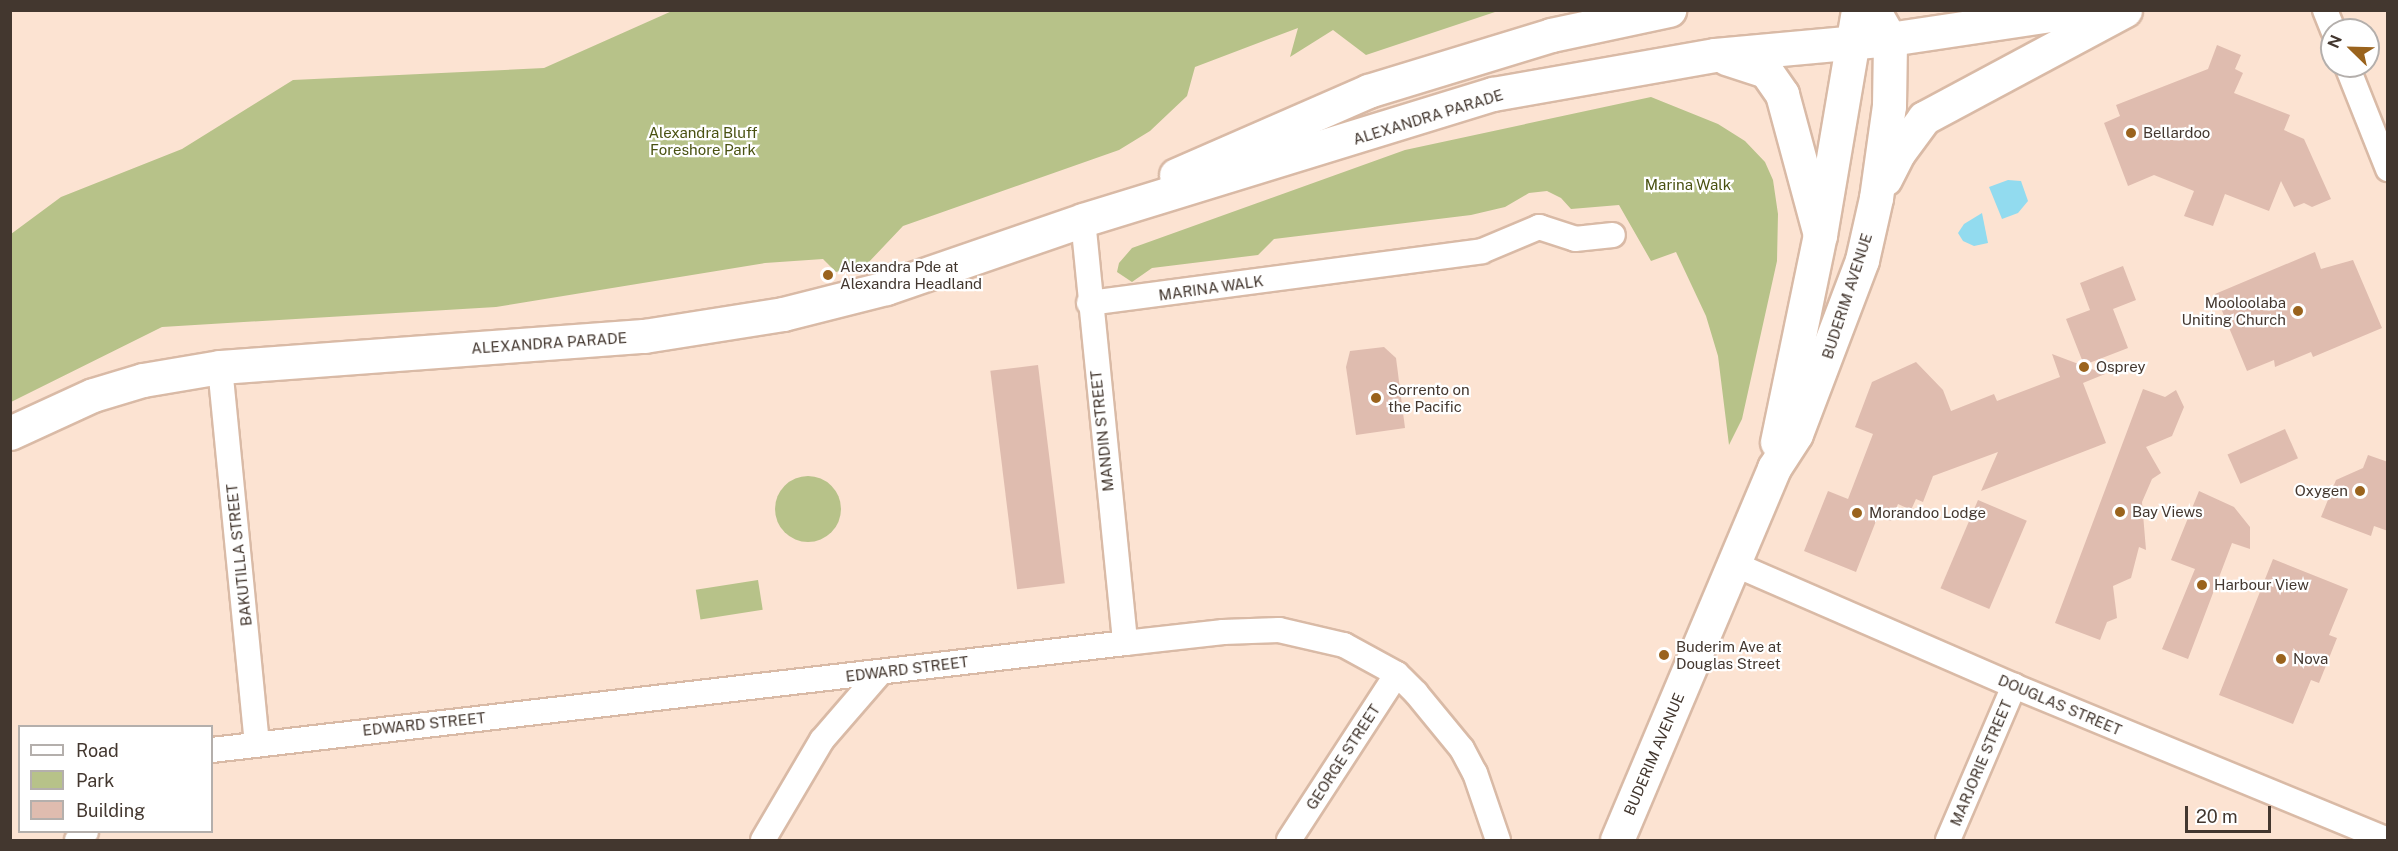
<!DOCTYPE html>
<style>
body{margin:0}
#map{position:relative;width:2398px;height:851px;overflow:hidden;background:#fce3d2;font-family:"Public Sans",sans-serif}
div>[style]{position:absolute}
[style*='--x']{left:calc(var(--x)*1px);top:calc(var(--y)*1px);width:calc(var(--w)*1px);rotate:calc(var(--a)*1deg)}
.green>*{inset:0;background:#b7c289;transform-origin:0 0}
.round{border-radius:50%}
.water>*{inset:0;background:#92dbef}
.building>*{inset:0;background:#dfbcaf;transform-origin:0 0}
.roads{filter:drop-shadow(2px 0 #d9baa6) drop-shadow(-2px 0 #d9baa6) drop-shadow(0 2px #d9baa6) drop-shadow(0 -2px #d9baa6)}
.street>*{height:24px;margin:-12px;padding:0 12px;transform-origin:12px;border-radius:12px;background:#fff}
.secondary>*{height:33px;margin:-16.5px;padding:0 16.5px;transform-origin:16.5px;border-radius:16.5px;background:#fff}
.primary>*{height:33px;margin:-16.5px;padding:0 16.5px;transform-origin:16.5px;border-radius:16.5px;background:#fff}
.dots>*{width:16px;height:16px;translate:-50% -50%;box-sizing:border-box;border:3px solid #fff;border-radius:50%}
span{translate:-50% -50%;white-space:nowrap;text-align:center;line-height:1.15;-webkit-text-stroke:4.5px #fff;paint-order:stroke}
.street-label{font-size:15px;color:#43372f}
.park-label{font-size:15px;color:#4a5212}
.poi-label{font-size:15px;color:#43372f}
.left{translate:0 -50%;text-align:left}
.right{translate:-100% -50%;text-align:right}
.frame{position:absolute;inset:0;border:12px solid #43372f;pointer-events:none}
.legend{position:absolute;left:18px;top:725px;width:195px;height:108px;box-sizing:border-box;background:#fff;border:2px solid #b4afac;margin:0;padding:8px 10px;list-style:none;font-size:18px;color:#43372f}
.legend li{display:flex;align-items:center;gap:12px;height:30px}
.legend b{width:30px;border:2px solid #b4afac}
.north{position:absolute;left:2320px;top:18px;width:60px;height:60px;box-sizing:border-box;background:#fff;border:2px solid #b4afac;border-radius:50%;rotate:293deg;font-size:16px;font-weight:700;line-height:24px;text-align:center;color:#43372f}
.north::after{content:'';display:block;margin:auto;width:21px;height:27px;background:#9a631d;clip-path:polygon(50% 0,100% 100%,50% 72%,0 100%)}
.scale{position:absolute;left:2185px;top:806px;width:86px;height:27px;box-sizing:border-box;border:3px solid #43372f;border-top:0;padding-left:8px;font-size:18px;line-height:21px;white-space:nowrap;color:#43372f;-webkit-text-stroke:4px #fff;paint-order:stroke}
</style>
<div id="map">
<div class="green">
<i style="clip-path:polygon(672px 11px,672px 10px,1498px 11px,1366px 55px,1333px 30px,1290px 57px,1298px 28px,1195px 67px,1187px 96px,1150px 131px,1119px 150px,903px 226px,867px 264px,836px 272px,823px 259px,765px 263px,496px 307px,162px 327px,11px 402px,11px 234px,61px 197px,182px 149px,293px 80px,544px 68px)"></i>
<i style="clip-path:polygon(1651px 97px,1718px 124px,1745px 141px,1765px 162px,1773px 180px,1778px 214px,1777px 261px,1742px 419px,1729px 445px,1718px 356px,1706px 316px,1676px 252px,1651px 261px,1619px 205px,1571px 209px,1561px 198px,1547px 191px,1529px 193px,1505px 207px,1471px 215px,1274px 239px,1258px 255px,1152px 268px,1132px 282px,1117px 272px,1119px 263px,1132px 248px,1405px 150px)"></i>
<i class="round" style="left:775px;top:476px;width:66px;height:66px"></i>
<i style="left:758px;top:580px;width:30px;height:63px;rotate:81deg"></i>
</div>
<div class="water">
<i style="clip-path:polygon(2008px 180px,2021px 181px,2028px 201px,2018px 213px,2002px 219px,1989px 187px)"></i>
<i style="clip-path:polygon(1982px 213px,1988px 243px,1974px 246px,1963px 241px,1958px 233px,1964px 224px)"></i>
</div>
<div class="building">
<i style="clip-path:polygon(2217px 45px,2241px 55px,2235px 69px,2243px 73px,2234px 93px,2290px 115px,2284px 130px,2304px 139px,2331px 199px,2312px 207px,2304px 203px,2294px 207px,2281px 181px,2269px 211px,2225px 194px,2213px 226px,2184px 216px,2194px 191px,2154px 175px,2128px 186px,2104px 123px,2120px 116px,2116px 105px,2208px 69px)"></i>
<i style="clip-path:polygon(2315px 252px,2321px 269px,2353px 260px,2382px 328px,2313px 357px,2311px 352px,2275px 367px,2274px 360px,2247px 371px,2215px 294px)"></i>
<i style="clip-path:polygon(2123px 266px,2136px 300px,2113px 309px,2128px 348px,2084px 365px,2066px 319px,2090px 310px,2080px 283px)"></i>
<i style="clip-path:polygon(1384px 347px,1396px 358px,1405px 428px,1356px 435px,1346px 367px,1350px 351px)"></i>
<i style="clip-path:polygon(2052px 354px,2105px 374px,2083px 383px,2106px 443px,1981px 491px,1998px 452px,1933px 476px,1923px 502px,1916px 499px,1911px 510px,1898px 504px,1891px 521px,1878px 516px,1856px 572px,1804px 551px,1828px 491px,1848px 499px,1873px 434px,1855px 427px,1872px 382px,1916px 362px,1943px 390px,1951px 411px,1994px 394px,1997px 401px,2060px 377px)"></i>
<i style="left:1038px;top:365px;width:220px;height:48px;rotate:83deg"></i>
<i style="clip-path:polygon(2143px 389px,2165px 397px,2176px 390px,2184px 407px,2172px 436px,2146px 447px,2161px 473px,2152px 479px,2142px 502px,2146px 550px,2139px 547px,2131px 578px,2113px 586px,2117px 618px,2107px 622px,2100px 640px,2055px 623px)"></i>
<i style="left:2285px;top:429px;width:32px;height:63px;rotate:66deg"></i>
<i style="clip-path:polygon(2368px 455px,2388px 462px,2388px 531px,2374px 526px,2371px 536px,2321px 517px,2336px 480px,2363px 468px)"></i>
<i style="clip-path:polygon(2199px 491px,2234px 507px,2250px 527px,2250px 549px,2232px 543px,2188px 659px,2162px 649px,2195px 569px,2171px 560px)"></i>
<i style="left:1978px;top:500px;width:53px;height:96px;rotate:23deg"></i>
<i style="clip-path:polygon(2273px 559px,2348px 589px,2329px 635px,2337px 638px,2319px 683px,2311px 680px,2293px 724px,2219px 695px)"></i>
</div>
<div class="roads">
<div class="street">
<i style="--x:2325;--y:10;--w:22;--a:68"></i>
<i style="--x:2347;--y:66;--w:111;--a:68.3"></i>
<i style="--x:1083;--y:220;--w:425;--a:84.3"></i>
<i style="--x:1089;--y:303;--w:396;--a:-7.5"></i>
<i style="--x:1482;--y:251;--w:62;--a:-22.8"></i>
<i style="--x:1539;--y:227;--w:38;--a:18"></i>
<i style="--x:1575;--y:239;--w:38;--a:-6"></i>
<i style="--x:220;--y:367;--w:378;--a:84.4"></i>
<i style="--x:1734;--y:564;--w:305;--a:23.5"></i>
<i style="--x:2014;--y:686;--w:404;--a:22.4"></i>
<i style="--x:212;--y:750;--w:919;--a:-6.68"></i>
<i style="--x:1125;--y:643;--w:99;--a:-6.4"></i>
<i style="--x:1223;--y:632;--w:56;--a:-2"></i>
<i style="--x:1279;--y:630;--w:67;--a:13"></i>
<i style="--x:1344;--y:645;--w:60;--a:28.7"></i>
<i style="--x:1397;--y:674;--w:27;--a:45"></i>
<i style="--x:1416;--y:693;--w:72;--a:50.6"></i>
<i style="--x:1462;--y:749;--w:27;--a:62"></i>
<i style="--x:1475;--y:773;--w:71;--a:71.1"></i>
<i style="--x:77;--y:840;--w:12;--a:-42"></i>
<i style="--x:763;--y:840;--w:116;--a:-59.5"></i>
<i style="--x:822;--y:740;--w:89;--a:-49.1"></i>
<i style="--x:1289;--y:840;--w:198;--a:-57"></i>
<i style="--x:1948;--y:840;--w:168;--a:-66.8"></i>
</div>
<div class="secondary">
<i style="--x:1885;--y:179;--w:30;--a:-63"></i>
<i style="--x:1899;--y:152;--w:42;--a:-53.7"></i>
<i style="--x:1924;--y:118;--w:228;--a:-28.2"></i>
<i style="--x:1777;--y:442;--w:211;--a:-78.3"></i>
<i style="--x:1820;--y:235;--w:222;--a:-80.4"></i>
<i style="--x:1617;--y:840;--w:404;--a:-67.1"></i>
<i style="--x:1774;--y:468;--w:40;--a:-57.1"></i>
<i style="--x:1796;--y:434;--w:186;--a:-69.2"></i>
<i style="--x:1862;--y:260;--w:64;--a:-77.3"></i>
<i style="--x:1876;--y:198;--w:93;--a:-82"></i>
<i style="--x:1889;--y:106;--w:67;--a:-89.1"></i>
<i style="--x:1890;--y:39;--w:34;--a:-120"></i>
</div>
<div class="primary">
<i style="--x:1726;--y:58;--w:42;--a:18"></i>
<i style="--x:1766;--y:71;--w:28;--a:55"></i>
<i style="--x:1782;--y:94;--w:146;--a:74.9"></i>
<i style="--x:1176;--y:175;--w:210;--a:-23.6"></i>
<i style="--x:1368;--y:91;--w:191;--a:-17"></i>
<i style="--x:1551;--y:35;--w:121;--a:-12"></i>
<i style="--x:10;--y:433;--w:91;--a:-24.6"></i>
<i style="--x:93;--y:395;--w:52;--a:-16.7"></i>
<i style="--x:143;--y:380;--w:78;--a:-9.6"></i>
<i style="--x:220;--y:367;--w:425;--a:-4.2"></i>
<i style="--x:644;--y:336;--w:141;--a:-9"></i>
<i style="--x:783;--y:314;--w:106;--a:-14.2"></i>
<i style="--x:886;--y:288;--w:208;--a:-19"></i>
<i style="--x:1083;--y:220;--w:429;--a:-17.1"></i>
<i style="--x:1493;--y:94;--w:225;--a:-10"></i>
<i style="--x:1715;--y:55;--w:176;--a:-5.2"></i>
<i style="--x:1890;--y:39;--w:195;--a:-8.5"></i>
</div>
</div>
<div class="dots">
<i style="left:2131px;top:133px;background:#9a631d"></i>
<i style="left:828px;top:275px;background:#9a631d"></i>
<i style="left:2298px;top:311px;background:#9a631d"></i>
<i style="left:2084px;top:367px;background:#9a631d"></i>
<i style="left:1376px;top:398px;background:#9a631d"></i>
<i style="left:2360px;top:491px;background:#9a631d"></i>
<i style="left:2120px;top:512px;background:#9a631d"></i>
<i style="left:1857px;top:513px;background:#9a631d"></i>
<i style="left:2202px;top:585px;background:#9a631d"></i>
<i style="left:1664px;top:655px;background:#9a631d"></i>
<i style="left:2281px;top:659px;background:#9a631d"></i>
</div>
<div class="street-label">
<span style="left:1428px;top:117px;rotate:-17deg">ALEXANDRA PARADE</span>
<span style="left:1211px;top:288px;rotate:-8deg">MARINA WALK</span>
<span style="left:1847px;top:296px;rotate:-72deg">BUDERIM AVENUE</span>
<span style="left:549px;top:343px;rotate:-4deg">ALEXANDRA PARADE</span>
<span style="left:1102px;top:431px;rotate:-96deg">MANDIN STREET</span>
<span style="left:239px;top:555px;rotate:-96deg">BAKUTILLA STREET</span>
<span style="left:907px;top:669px;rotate:-7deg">EDWARD STREET</span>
<span style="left:2060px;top:705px;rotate:23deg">DOUGLAS STREET</span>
<span style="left:424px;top:724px;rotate:-6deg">EDWARD STREET</span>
<span style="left:1654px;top:754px;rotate:-67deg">BUDERIM AVENUE</span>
<span style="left:1343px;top:757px;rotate:-57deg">GEORGE STREET</span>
<span style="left:1981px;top:763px;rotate:-67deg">MARJORIE STREET</span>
</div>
<div class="park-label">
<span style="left:703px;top:141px">Alexandra Bluff<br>Foreshore Park</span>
<span style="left:1688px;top:185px">Marina Walk</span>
</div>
<div class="poi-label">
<span class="left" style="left:2143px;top:133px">Bellardoo</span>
<span class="left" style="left:840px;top:275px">Alexandra Pde at<br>Alexandra Headland</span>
<span class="right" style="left:2286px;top:311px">Mooloolaba<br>Uniting Church</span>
<span class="left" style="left:2096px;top:367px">Osprey</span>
<span class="left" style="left:1388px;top:398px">Sorrento on<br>the Pacific</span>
<span class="right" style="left:2348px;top:491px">Oxygen</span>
<span class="left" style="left:2132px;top:512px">Bay Views</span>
<span class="left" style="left:1869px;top:513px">Morandoo Lodge</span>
<span class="left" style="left:2214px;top:585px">Harbour View</span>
<span class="left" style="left:1676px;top:655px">Buderim Ave at<br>Douglas Street</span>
<span class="left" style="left:2293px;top:659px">Nova</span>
</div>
<div class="frame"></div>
<ul class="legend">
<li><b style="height:8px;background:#fff"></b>Road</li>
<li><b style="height:16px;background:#b7c289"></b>Park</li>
<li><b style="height:16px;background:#dfbcaf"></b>Building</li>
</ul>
<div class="north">N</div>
<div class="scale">20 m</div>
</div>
